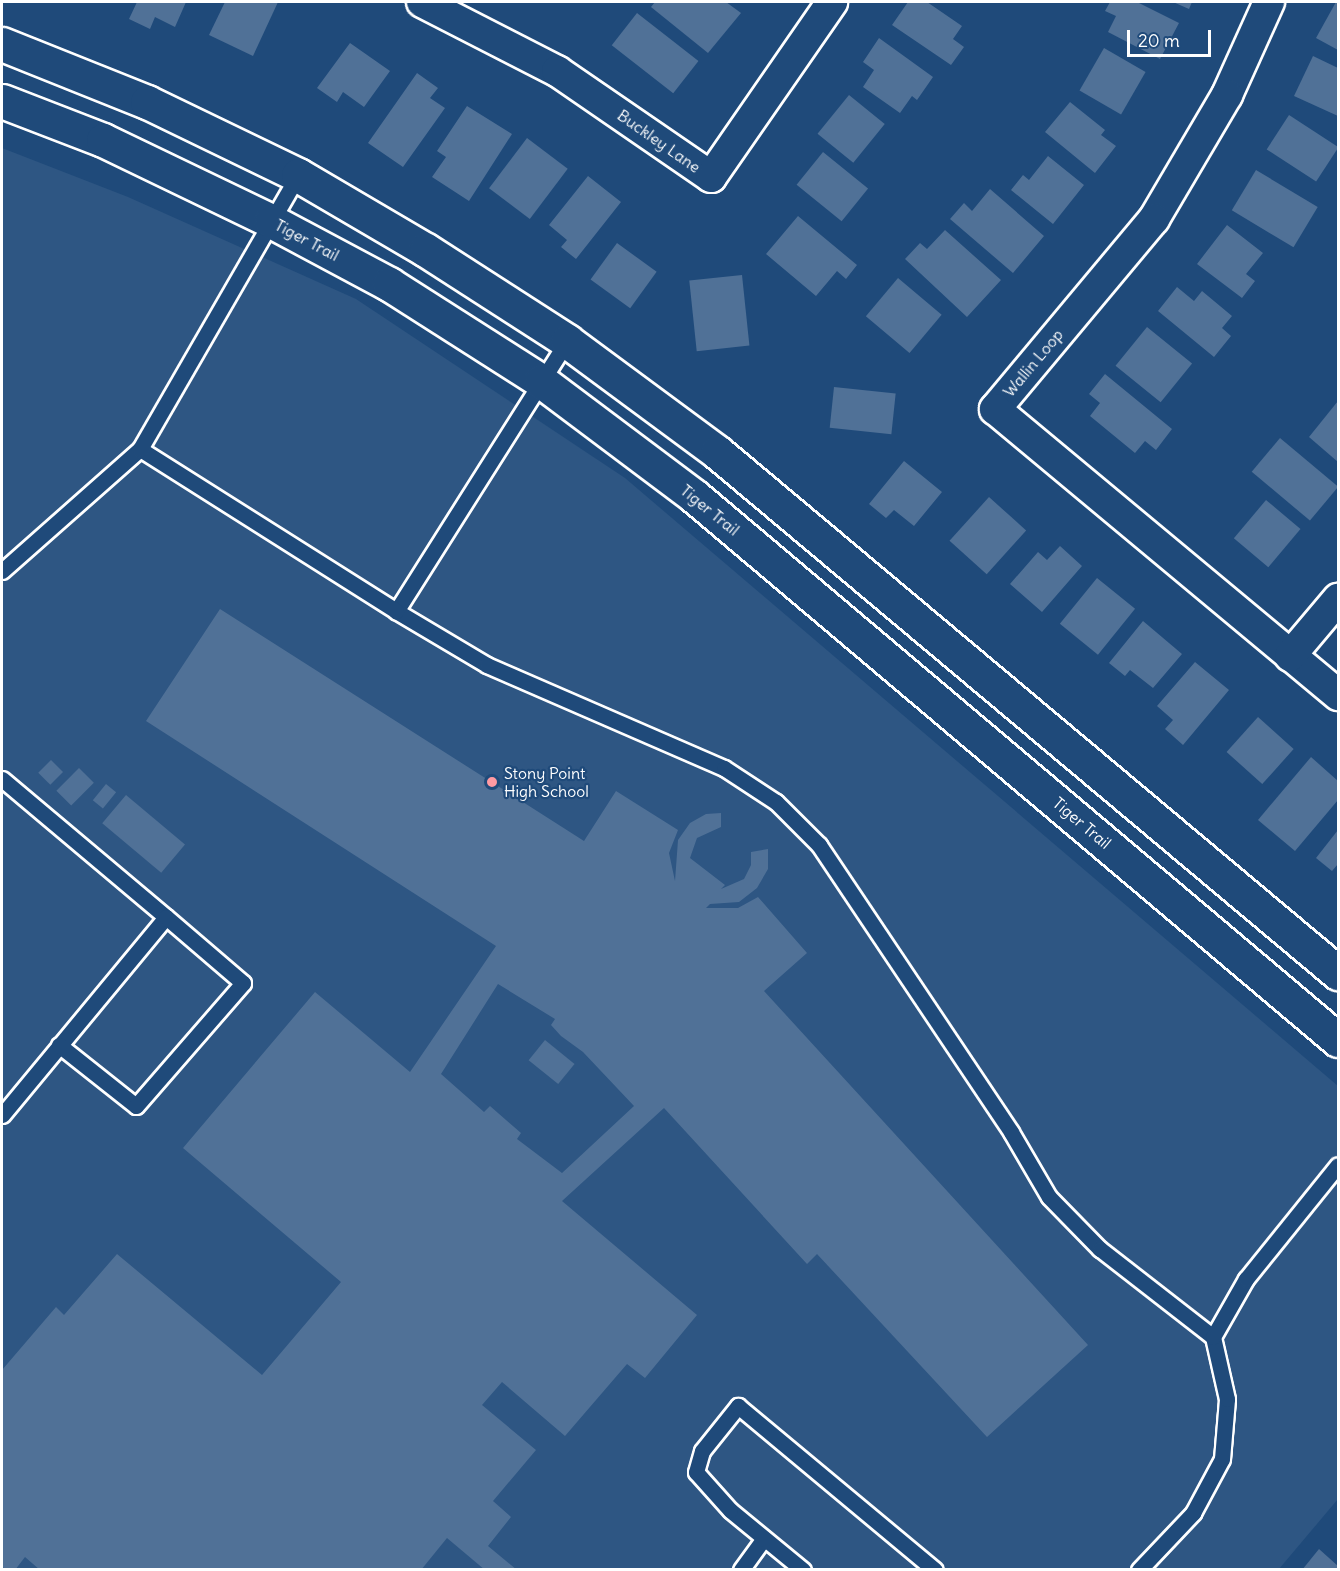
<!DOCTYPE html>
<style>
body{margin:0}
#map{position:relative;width:1340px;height:1571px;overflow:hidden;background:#1f4a7a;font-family:Delius,sans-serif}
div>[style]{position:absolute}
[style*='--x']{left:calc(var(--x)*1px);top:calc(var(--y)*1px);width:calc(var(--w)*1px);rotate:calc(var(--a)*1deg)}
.built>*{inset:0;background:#2e5683}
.building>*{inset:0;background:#507197;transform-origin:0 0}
.roads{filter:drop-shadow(2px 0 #fff) drop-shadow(-2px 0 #fff) drop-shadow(0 2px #fff) drop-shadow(0 -2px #fff)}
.lane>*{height:15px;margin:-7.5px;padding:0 7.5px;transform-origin:7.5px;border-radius:7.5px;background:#1f4a7a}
.street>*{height:30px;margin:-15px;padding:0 15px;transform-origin:15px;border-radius:15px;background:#1f4a7a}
.secondary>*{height:33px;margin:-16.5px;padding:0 16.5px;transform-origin:16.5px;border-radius:16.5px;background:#1f4a7a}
.dots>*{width:16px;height:16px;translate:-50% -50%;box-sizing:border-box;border:3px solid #1f4a7a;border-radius:50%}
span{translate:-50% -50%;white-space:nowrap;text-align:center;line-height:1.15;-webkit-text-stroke:4.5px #1f4a7a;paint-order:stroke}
.street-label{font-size:16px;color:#fff}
.poi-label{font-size:16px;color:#fff}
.left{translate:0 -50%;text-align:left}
.frame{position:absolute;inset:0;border:3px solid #fff;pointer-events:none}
.scale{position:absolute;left:1127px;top:30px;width:84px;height:27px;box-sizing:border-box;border:3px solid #fff;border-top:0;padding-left:8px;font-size:18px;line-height:21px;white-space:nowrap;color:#fff;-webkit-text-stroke:4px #1f4a7a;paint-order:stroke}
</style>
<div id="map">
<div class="built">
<i style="clip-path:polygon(2px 148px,128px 197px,356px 299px,625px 478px,1338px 1086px,1338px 1499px,1279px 1569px,2px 1569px)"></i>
</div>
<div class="building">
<i style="clip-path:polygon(137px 2px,186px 2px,175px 27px,155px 17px,150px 29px,129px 19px)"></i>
<i style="clip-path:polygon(225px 2px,278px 2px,253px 56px,209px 35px)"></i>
<i style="clip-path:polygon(655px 2px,726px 2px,741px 13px,708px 53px,651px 7px)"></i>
<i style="clip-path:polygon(908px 2px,927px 2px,962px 26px,953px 39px,964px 47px,951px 65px,892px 25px)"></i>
<i style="clip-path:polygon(1110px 2px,1137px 2px,1179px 23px,1160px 59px,1108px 32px,1116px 16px,1105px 11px)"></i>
<i style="clip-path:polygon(1173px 2px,1192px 2px,1189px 9px)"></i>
<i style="clip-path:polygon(1336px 2px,1338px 2px,1338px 50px,1316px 38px)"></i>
<i style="left:637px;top:13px;width:78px;height:41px;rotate:38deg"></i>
<i style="clip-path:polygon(879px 38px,933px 77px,917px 100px,912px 96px,900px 113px,863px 87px,874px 70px,863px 62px)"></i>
<i style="clip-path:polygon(350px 43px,390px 71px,364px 107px,343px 92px,337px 102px,317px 88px)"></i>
<i style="left:1104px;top:48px;width:48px;height:49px;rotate:30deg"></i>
<i style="clip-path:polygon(1313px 56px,1338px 68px,1338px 116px,1294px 96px)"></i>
<i style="clip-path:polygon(417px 73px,438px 88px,430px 98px,445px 108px,403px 167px,368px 143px)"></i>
<i style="left:849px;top:95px;width:46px;height:50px;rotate:39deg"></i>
<i style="clip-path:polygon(1070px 102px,1105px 130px,1101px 135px,1116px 146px,1095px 173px,1045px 132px)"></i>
<i style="clip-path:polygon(467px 106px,512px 134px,469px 201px,432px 177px,446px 157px,437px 151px)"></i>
<i style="left:1289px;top:115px;width:59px;height:41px;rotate:33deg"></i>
<i style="left:527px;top:138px;width:51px;height:63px;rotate:37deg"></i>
<i style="left:823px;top:152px;width:58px;height:42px;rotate:39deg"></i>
<i style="clip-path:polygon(1048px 156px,1084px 185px,1053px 224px,1011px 190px,1023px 175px,1029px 180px)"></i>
<i style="left:1256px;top:170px;width:72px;height:47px;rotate:31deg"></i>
<i style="clip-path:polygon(588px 176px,621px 202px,576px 259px,561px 247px,567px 240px,549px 225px)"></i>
<i style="clip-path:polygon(990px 189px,1044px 236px,1013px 273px,950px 219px,964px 203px,972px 211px)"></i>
<i style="clip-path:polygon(798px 216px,857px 265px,846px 279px,837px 271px,816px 296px,766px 254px)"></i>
<i style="clip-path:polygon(1227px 225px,1263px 253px,1246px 274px,1255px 281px,1242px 298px,1197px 264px)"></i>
<i style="clip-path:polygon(945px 230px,1001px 280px,967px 317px,905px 259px,920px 243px,927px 249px)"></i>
<i style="left:617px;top:243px;width:49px;height:45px;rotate:36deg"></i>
<i style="left:742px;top:275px;width:71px;height:53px;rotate:84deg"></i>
<i style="left:898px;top:278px;width:57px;height:50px;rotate:40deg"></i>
<i style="clip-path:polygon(1177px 287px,1194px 301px,1202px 291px,1232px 316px,1222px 328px,1231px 336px,1214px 357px,1158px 311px)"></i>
<i style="left:1147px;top:327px;width:58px;height:50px;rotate:39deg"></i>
<i style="clip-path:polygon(1105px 374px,1172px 429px,1156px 450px,1145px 441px,1135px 453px,1090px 416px,1100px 403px,1089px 394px)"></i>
<i style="left:834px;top:387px;width:62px;height:41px;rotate:6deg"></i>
<i style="clip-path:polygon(1338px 401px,1338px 462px,1309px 437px)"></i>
<i style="left:1280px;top:438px;width:76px;height:44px;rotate:40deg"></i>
<i style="clip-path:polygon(904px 461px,942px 492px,914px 526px,894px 510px,886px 518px,869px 504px)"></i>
<i style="left:989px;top:497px;width:50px;height:59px;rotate:42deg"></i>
<i style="left:1266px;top:500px;width:45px;height:50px;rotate:40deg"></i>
<i style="clip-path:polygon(1060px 546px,1082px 566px,1042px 612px,1010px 584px,1038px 552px,1047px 560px)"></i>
<i style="left:1097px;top:578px;width:49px;height:59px;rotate:39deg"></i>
<i style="clip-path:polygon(evenodd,220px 609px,584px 841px,616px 791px,678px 830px,669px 853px,675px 881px,678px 840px,690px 823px,706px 814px,721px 813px,721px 827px,697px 838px,690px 858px,725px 885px,721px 889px,744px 879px,751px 865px,751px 852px,768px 849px,768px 869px,757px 888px,739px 902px,710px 904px,706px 908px,738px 908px,758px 897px,807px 953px,764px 991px,1088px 1345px,987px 1437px,817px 1254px,807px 1264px,664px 1108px,562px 1201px,697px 1315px,645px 1378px,627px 1364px,565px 1436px,502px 1382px,482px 1405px,536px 1450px,493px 1501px,511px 1517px,488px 1546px,517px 1570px,485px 1570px,447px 1538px,421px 1570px,40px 1570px,25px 1557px,15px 1570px,5px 1570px,2px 1566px,2px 1370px,56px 1307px,64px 1315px,117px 1254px,262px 1375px,341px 1282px,183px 1148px,315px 992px,410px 1072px,496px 946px,146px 721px,220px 609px,498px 984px,555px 1019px,551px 1025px,561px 1036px,583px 1052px,634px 1106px,562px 1173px,517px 1139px,521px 1133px,490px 1106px,484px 1112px,441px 1074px,498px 984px)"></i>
<i style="clip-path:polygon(1143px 621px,1182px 654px,1153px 688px,1130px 670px,1125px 676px,1109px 663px)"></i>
<i style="clip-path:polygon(1195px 662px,1229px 690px,1183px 745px,1165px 729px,1173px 720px,1157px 706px)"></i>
<i style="left:1258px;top:717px;width:48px;height:47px;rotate:42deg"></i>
<i style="clip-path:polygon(1311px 757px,1338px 781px,1338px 800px,1295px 851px,1258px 820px)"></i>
<i style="left:51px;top:760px;width:17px;height:18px;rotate:45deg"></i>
<i style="left:79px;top:768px;width:21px;height:32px;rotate:45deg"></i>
<i style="left:106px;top:784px;width:13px;height:21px;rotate:39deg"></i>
<i style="left:126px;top:795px;width:77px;height:37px;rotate:40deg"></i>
<i style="clip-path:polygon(1338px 830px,1338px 864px,1332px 871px,1316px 858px)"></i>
<i style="left:545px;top:1040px;width:38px;height:26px;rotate:39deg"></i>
<i style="clip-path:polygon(1319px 1549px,1338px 1566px,1338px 1570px,1302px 1570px)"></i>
</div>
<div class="roads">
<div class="lane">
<i style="--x:567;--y:341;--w:320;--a:122.3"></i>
<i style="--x:396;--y:611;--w:106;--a:30.7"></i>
<i style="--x:487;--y:665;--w:258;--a:23.5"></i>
<i style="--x:724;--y:768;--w:62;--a:33.2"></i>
<i style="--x:776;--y:802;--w:61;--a:45"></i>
<i style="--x:819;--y:845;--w:345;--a:56.2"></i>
<i style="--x:1011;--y:1132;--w:75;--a:59.7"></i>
<i style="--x:1049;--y:1197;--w:73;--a:45.6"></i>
<i style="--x:1100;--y:1249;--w:143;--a:37.9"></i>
<i style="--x:140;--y:449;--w:303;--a:32.3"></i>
<i style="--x:2;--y:571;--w:184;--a:-41.5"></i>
<i style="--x:140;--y:449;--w:316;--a:-60"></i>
<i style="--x:2;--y:779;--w:214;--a:40.1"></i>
<i style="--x:166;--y:917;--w:257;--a:129.6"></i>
<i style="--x:59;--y:1045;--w:98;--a:38.4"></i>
<i style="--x:136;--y:1106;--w:163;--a:-49"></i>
<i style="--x:243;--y:983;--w:101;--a:-139.4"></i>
<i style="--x:741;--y:1570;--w:39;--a:-54"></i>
<i style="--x:803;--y:1570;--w:94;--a:-140.6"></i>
<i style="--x:730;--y:1510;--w:51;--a:-131.8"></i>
<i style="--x:696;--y:1472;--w:22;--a:-74"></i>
<i style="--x:702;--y:1451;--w:58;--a:-51.3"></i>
<i style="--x:738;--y:1406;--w:256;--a:39.8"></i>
<i style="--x:1139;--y:1570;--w:79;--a:-46.5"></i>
<i style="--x:1193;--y:1513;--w:61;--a:-61.8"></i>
<i style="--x:1222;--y:1459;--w:60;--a:-85.2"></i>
<i style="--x:1227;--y:1399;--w:64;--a:-102.7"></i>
<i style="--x:1213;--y:1337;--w:67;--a:-60.4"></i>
<i style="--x:1246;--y:1279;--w:146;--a:-51.1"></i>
</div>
<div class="street">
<i style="--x:422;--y:2;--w:152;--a:27.1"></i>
<i style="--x:557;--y:71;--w:187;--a:34.5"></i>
<i style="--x:711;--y:177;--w:213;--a:-55.3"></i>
<i style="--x:1269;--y:2;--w:102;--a:114.3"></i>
<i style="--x:1227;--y:95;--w:144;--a:120.5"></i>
<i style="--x:1154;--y:219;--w:248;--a:129.9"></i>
<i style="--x:995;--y:409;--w:447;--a:39.8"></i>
<i style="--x:1290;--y:656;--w:75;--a:-49.9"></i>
</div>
<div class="secondary">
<i style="--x:2;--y:44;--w:156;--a:21.8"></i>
<i style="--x:147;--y:102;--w:168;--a:25.8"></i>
<i style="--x:298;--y:175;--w:148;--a:30.4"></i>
<i style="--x:426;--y:250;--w:168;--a:32.8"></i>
<i style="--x:567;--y:341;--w:187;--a:36.5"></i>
<i style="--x:717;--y:452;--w:811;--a:40"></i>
<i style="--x:2;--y:101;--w:108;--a:21.1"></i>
<i style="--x:103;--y:140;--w:187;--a:25.7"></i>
<i style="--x:271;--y:221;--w:134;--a:28.1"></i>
<i style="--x:389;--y:284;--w:180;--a:32.5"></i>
<i style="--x:541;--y:381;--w:191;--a:36.9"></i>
<i style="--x:694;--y:496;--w:843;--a:40.19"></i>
</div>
</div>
<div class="dots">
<i style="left:492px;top:782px;background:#ff9aa2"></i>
</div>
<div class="street-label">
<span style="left:659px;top:141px;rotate:35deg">Buckley Lane</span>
<span style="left:307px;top:240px;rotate:28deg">Tiger Trail</span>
<span style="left:1033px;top:363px;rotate:-50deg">Wallin Loop</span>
<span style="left:710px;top:510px;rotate:39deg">Tiger Trail</span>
<span style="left:1082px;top:823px;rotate:40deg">Tiger Trail</span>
</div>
<div class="poi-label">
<span class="left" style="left:504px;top:782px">Stony Point<br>High School</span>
</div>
<div class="frame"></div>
<div class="scale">20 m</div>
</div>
